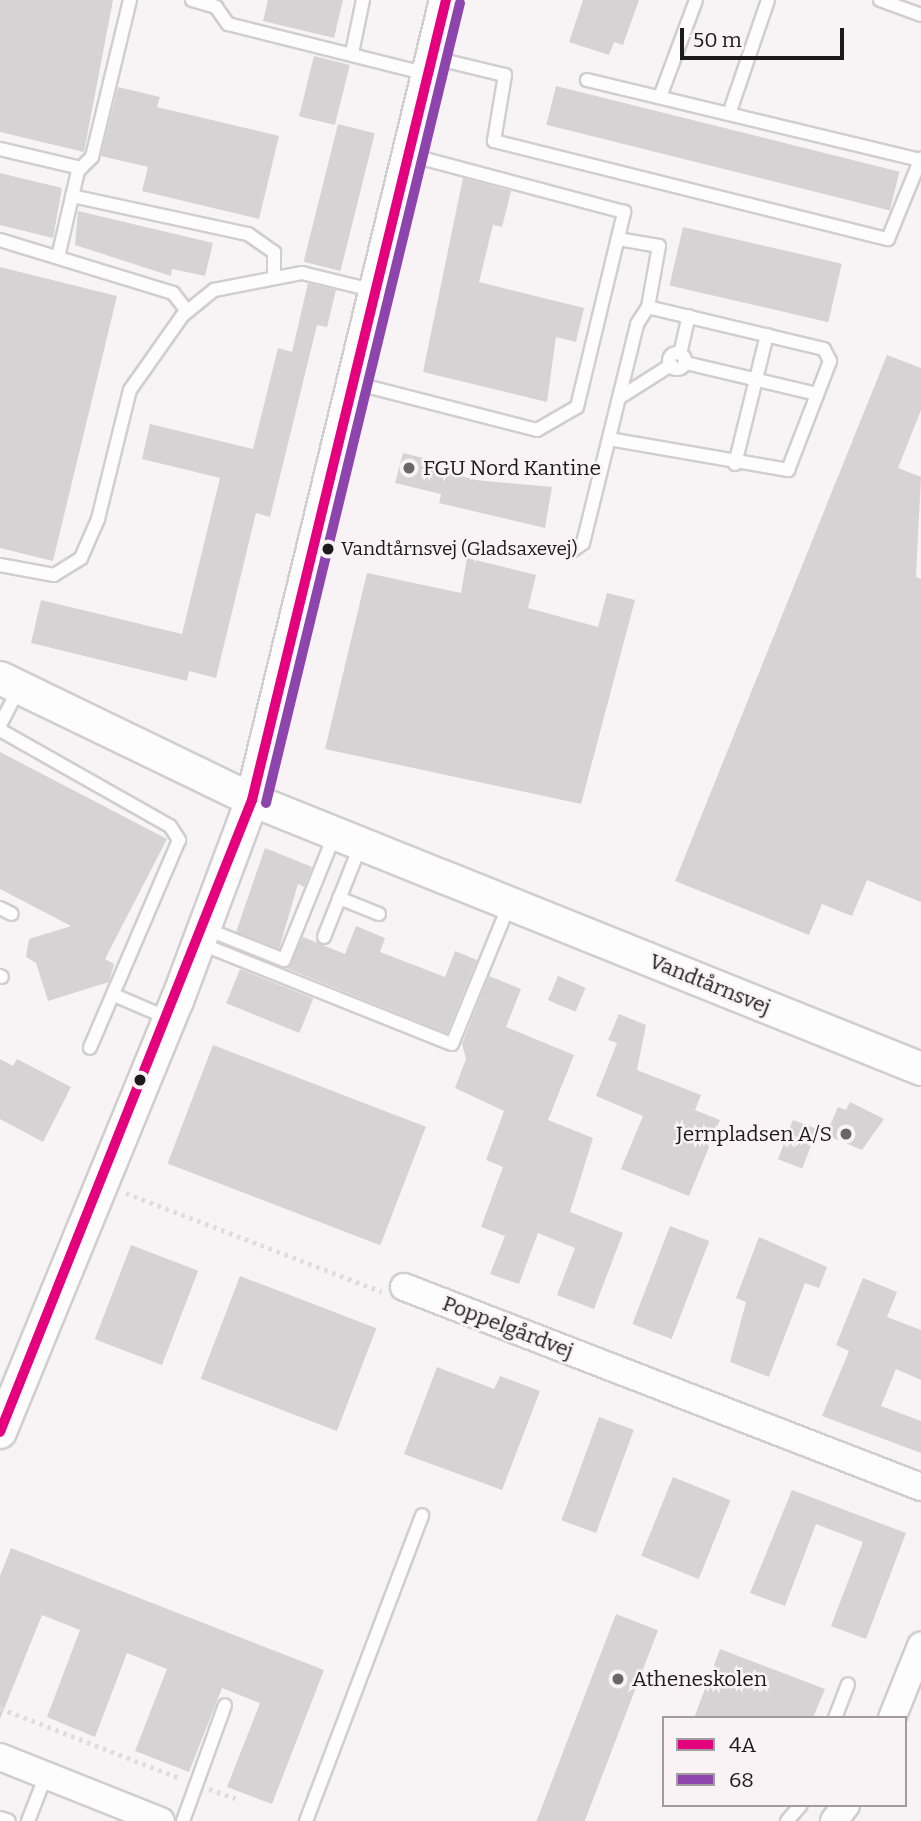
<!DOCTYPE html>
<meta charset="utf-8">
<style>
body{margin:0}
#map{position:relative;width:921px;height:1821px;overflow:hidden;background:#f8f4f6;font-family:Bitter,serif}
div>[style]{position:absolute}
[style*='--x']{left:calc(var(--x)*1px);top:calc(var(--y)*1px);width:calc(var(--w)*1px);rotate:calc(var(--a)*1deg)}
.building>*{inset:0;background:#d6d3d4;transform-origin:0 0}
.path>*{height:4.5px;margin-top:-2.25px;transform-origin:0;background:repeating-linear-gradient(90deg,#dedddd 0 3.5px,transparent 0 8.5px)}
.roads{filter:drop-shadow(2px 0 #d0cece) drop-shadow(-2px 0 #d0cece) drop-shadow(0 2px #d0cece) drop-shadow(0 -2px #d0cece)}
.service>*{height:12px;margin:-6px;padding:0 6px;transform-origin:6px;border-radius:6px;background:#fefdfe}
.service>.ring{margin:-6px;padding:0;box-sizing:content-box;background:none;border:12px solid #fefdfe;border-radius:50%}
.minor>*{height:26px;margin:-13px;padding:0 13px;transform-origin:13px;border-radius:13px;background:#fefdfe}
.tertiary>*{height:32px;margin:-16px;padding:0 16px;transform-origin:16px;border-radius:16px;background:#fefdfe}
.bus-1>*{height:10px;margin:-5px;padding:0 5px;transform-origin:5px;border-radius:5px;background:#e5007d}
.bus-2>*{height:10px;margin:-5px;padding:0 5px;transform-origin:5px;border-radius:5px;background:#8e44ad}
.dots>*{width:19px;height:19px;translate:-50% -50%;box-sizing:border-box;border:4px solid #f9f3f5;border-radius:50%}
span{translate:-50% -50%;white-space:nowrap;text-align:center;line-height:1.15;-webkit-text-stroke:5px #f9f3f5;paint-order:stroke}
.bus-label{font-size:19px;color:#1c1a1b}
.left{translate:0 -50%;text-align:left}
.poi-label{font-size:21px;color:#1c1a1b}
.right{translate:-100% -50%;text-align:right}
.street-label{font-size:21px;color:#1c1a1b}
.legend{position:absolute;left:662px;top:1716px;width:245px;height:91px;box-sizing:border-box;background:#f9f3f5;border:2px solid #a19c9e;margin:0;padding:9px 12px;list-style:none;font-size:21px;color:#1c1a1b}
.legend li{display:flex;align-items:center;gap:14px;height:35px}
.legend b{width:35px;border:2px solid #a19c9e}
.scale{position:absolute;left:680px;top:28px;width:164px;height:32px;box-sizing:border-box;border:4px solid #1c1a1b;border-top:0;padding-left:9px;font-size:21px;line-height:24px;white-space:nowrap;color:#1c1a1b;-webkit-text-stroke:5px #f9f3f5;paint-order:stroke}
</style>
<div id="map">
<div class="building">
<i style="clip-path:polygon(0 0,113px 0,84px 152px,0 132px)"></i>
<i style="clip-path:polygon(268px 0,343px 0,334px 38px,263px 21px)"></i>
<i style="clip-path:polygon(583px 0,639px 0,623px 45px,614px 42px,609px 55px,569px 42px)"></i>
<i style="left:314px;top:56px;width:37px;height:62px;rotate:14deg"></i>
<i style="left:556px;top:86px;width:354px;height:40px;rotate:14deg"></i>
<i style="clip-path:polygon(118px 87px,160px 97px,157px 107px,279px 136px,259px 219px,142px 191px,148px 167px,101px 156px)"></i>
<i style="left:338px;top:124px;width:38px;height:142px;rotate:14deg"></i>
<i style="clip-path:polygon(0 173px,62px 188px,53px 238px,0 225px)"></i>
<i style="clip-path:polygon(463px 178px,511px 191px,502px 227px,493px 225px,479px 282px,584px 308px,576px 342px,556px 337px,547px 402px,423px 372px)"></i>
<i style="clip-path:polygon(78px 211px,213px 243px,205px 276px,172px 269px,171px 276px,75px 245px)"></i>
<i style="left:683px;top:227px;width:163px;height:60px;rotate:13deg"></i>
<i style="clip-path:polygon(0 267px,117px 296px,53px 561px,0 548px)"></i>
<i style="clip-path:polygon(308px 283px,336px 290px,327px 327px,317px 325px,270px 517px,256px 513px,216px 678px,189px 671px,187px 681px,31px 643px,41px 600px,182px 634px,220px 478px,142px 459px,150px 424px,253px 449px,278px 348px,292px 352px)"></i>
<i style="clip-path:polygon(887px 355px,921px 368px,921px 410px,898px 468px,921px 477px,916px 577px,921px 579px,921px 902px,867px 880px,852px 916px,822px 904px,809px 935px,675px 881px)"></i>
<i style="clip-path:polygon(403px 453px,424px 458px,422px 466px,476px 480px,552px 487px,545px 528px,439px 503px,441px 494px,395px 483px)"></i>
<i style="clip-path:polygon(467px 558px,536px 575px,528px 608px,598px 627px,607px 593px,635px 600px,581px 804px,325px 749px,367px 573px,461px 593px)"></i>
<i style="clip-path:polygon(0 752px,167px 839px,105px 959px,114px 964px,109px 982px,48px 1001px,36px 963px,26px 957px,29px 939px,71px 926px,0 889px)"></i>
<i style="clip-path:polygon(265px 848px,312px 867px,304px 887px,298px 884px,279px 949px,236px 932px)"></i>
<i style="clip-path:polygon(356px 926px,385px 938px,380px 952px,445px 977px,455px 951px,477px 960px,447px 1033px,286px 968px,303px 937px,345px 954px)"></i>
<i style="left:240px;top:969px;width:79px;height:37px;rotate:22deg"></i>
<i style="clip-path:polygon(489px 976px,521px 989px,506px 1027px,574px 1055px,548px 1120px,593px 1138px,570px 1212px,623px 1233px,594px 1309px,557px 1295px,575px 1248px,538px 1233px,519px 1284px,490px 1274px,505px 1236px,481px 1227px,503px 1167px,486px 1160px,504px 1111px,455px 1088px,466px 1059px,462px 1044px)"></i>
<i style="left:558px;top:976px;width:30px;height:26px;rotate:23deg"></i>
<i style="clip-path:polygon(619px 1014px,646px 1025px,637px 1070px,701px 1095px,695px 1110px,720px 1120px,689px 1196px,621px 1169px,643px 1116px,596px 1096px,617px 1043px,608px 1040px)"></i>
<i style="left:213px;top:1045px;width:228px;height:127px;rotate:21deg"></i>
<i style="clip-path:polygon(0 1059px,13px 1066px,17px 1059px,71px 1087px,43px 1142px,0 1119px)"></i>
<i style="clip-path:polygon(850px 1102px,884px 1119px,862px 1150px,826px 1135px,838px 1107px,846px 1110px)"></i>
<i style="left:793px;top:1120px;width:26px;height:42px;rotate:21deg"></i>
<i style="left:670px;top:1226px;width:42px;height:105px;rotate:21deg"></i>
<i style="clip-path:polygon(759px 1237px,827px 1267px,819px 1288px,805px 1283px,769px 1377px,730px 1362px,746px 1302px,736px 1298px)"></i>
<i style="left:131px;top:1245px;width:72px;height:101px;rotate:21deg"></i>
<i style="left:240px;top:1276px;width:146px;height:110px;rotate:21deg"></i>
<i style="clip-path:polygon(863px 1278px,897px 1292px,887px 1317px,921px 1330px,921px 1380px,896px 1369px,881px 1406px,921px 1421px,921px 1453px,822px 1416px,849px 1351px,836px 1345px)"></i>
<i style="clip-path:polygon(437px 1367px,494px 1389px,500px 1376px,540px 1391px,502px 1490px,404px 1454px)"></i>
<i style="left:599px;top:1417px;width:37px;height:110px;rotate:20deg"></i>
<i style="left:673px;top:1477px;width:62px;height:85px;rotate:22deg"></i>
<i style="clip-path:polygon(792px 1490px,906px 1533px,866px 1639px,831px 1626px,863px 1542px,816px 1524px,785px 1606px,750px 1593px)"></i>
<i style="clip-path:polygon(11px 1548px,324px 1670px,272px 1804px,227px 1787px,260px 1703px,222px 1688px,189px 1772px,135px 1751px,167px 1669px,127px 1653px,95px 1737px,47px 1717px,80px 1630px,42px 1615px,0 1719px,0 1576px)"></i>
<i style="left:616px;top:1614px;width:45px;height:222px;rotate:21deg"></i>
<i style="clip-path:polygon(720px 1649px,825px 1689px,813px 1718px,694px 1718px)"></i>
</div>
<div class="path">
<i style="--x:126;--y:1193;--w:274;--a:21.1"></i>
<i style="--x:0;--y:1708;--w:195;--a:21.3"></i>
<i style="--x:209;--y:1789;--w:28;--a:19"></i>
</div>
<div class="roads">
<div class="service">
<i style="--x:192;--y:0;--w:25;--a:16"></i>
<i style="--x:216;--y:7;--w:21;--a:55"></i>
<i style="--x:228;--y:24;--w:205;--a:14.1"></i>
<i style="--x:880;--y:0;--w:44;--a:20.1"></i>
<i style="--x:352;--y:53;--w:54;--a:-78.3"></i>
<i style="--x:434;--y:58;--w:73;--a:13.5"></i>
<i style="--x:505;--y:75;--w:67;--a:99.5"></i>
<i style="--x:494;--y:141;--w:406;--a:14"></i>
<i style="--x:888;--y:239;--w:87;--a:-67.8"></i>
<i style="--x:587;--y:80;--w:342;--a:13.5"></i>
<i style="--x:660;--y:97;--w:103;--a:-69.6"></i>
<i style="--x:729;--y:114;--w:120;--a:-71.1"></i>
<i style="--x:0;--y:149;--w:83;--a:13.2"></i>
<i style="--x:72;--y:196;--w:180;--a:12.2"></i>
<i style="--x:248;--y:234;--w:32;--a:35"></i>
<i style="--x:274;--y:252;--w:22;--a:90"></i>
<i style="--x:0;--y:240;--w:181;--a:17"></i>
<i style="--x:173;--y:293;--w:23;--a:52"></i>
<i style="--x:58;--y:257;--w:88;--a:-76.9"></i>
<i style="--x:78;--y:171;--w:20;--a:-45"></i>
<i style="--x:92;--y:157;--w:162;--a:-76.4"></i>
<i class="ring" style="left:669px;top:353px;width:4px;height:4px"></i>
<i style="--x:680;--y:354;--w:39;--a:-77"></i>
<i style="--x:686;--y:363;--w:135;--a:13.3"></i>
<i style="--x:354;--y:383;--w:189;--a:14.4"></i>
<i style="--x:537;--y:430;--w:46;--a:-29.9"></i>
<i style="--x:577;--y:407;--w:201;--a:-76.4"></i>
<i style="--x:624;--y:212;--w:221;--a:-165.1"></i>
<i style="--x:619;--y:398;--w:62;--a:-32.4"></i>
<i style="--x:609;--y:439;--w:182;--a:9.8"></i>
<i style="--x:788;--y:470;--w:117;--a:-68.9"></i>
<i style="--x:830;--y:361;--w:13;--a:-117"></i>
<i style="--x:824;--y:349;--w:181;--a:-166.6"></i>
<i style="--x:648;--y:307;--w:62;--a:-79.8"></i>
<i style="--x:659;--y:246;--w:42;--a:-170.3"></i>
<i style="--x:735;--y:464;--w:133;--a:-76.1"></i>
<i style="--x:573;--y:550;--w:12;--a:-35"></i>
<i style="--x:583;--y:543;--w:226;--a:-76.1"></i>
<i style="--x:637;--y:324;--w:20;--a:-57"></i>
<i style="--x:0;--y:565;--w:55;--a:10.5"></i>
<i style="--x:54;--y:575;--w:32;--a:-32"></i>
<i style="--x:81;--y:558;--w:43;--a:-66.4"></i>
<i style="--x:98;--y:519;--w:133;--a:-76.1"></i>
<i style="--x:130;--y:390;--w:92;--a:-54.8"></i>
<i style="--x:183;--y:315;--w:40;--a:-39"></i>
<i style="--x:214;--y:290;--w:90;--a:-10.9"></i>
<i style="--x:302;--y:273;--w:76;--a:13.7"></i>
<i style="--x:0;--y:725;--w:42;--a:-62.8"></i>
<i style="--x:0;--y:730;--w:195;--a:29.5"></i>
<i style="--x:170;--y:826;--w:17;--a:57"></i>
<i style="--x:179;--y:840;--w:226;--a:113.2"></i>
<i style="--x:339;--y:898;--w:43;--a:21.8"></i>
<i style="--x:0;--y:908;--w:13;--a:27"></i>
<i style="--x:204;--y:928;--w:86;--a:21.8"></i>
<i style="--x:284;--y:960;--w:136;--a:-68"></i>
<i style="--x:324;--y:937;--w:100;--a:-68.3"></i>
<i style="--x:199;--y:943;--w:272;--a:21.8"></i>
<i style="--x:452;--y:1044;--w:150;--a:-67.7"></i>
<i style="--x:0;--y:976;--w:2;--a:27"></i>
<i style="--x:114;--y:995;--w:61;--a:23.2"></i>
<i style="--x:835;--y:1718;--w:36;--a:-69"></i>
<i style="--x:0;--y:1818;--w:9;--a:18"></i>
<i style="--x:28;--y:1821;--w:49;--a:-68.6"></i>
<i style="--x:183;--y:1821;--w:123;--a:-70.1"></i>
<i style="--x:306;--y:1821;--w:327;--a:-69.2"></i>
<i style="--x:787;--y:1821;--w:21;--a:-49"></i>
</div>
<div class="minor">
<i style="--x:404;--y:1287;--w:554;--a:21.15"></i>
<i style="--x:892;--y:1718;--w:78;--a:-68.1"></i>
<i style="--x:0;--y:1757;--w:173;--a:21.7"></i>
<i style="--x:834;--y:1821;--w:20;--a:-53"></i>
</div>
<div class="tertiary">
<i style="--x:0;--y:678;--w:280;--a:25.8"></i>
<i style="--x:252;--y:800;--w:721;--a:21.9"></i>
<i style="--x:0;--y:1432;--w:466;--a:-67.7"></i>
<i style="--x:177;--y:1001;--w:215;--a:-69.5"></i>
<i style="--x:252;--y:800;--w:823;--a:-76.37"></i>
</div>
</div>
<div class="bus-1">
<i style="--x:0;--y:1432;--w:680;--a:-68.26"></i>
<i style="--x:252;--y:800;--w:823;--a:-76.37"></i>
</div>
<div class="bus-2">
<i style="--x:266;--y:803;--w:823;--a:-76.37"></i>
</div>
<div class="dots">
<i style="left:409px;top:468px;background:#696668"></i>
<i style="left:328px;top:549px;background:#1c1a1b"></i>
<i style="left:140px;top:1080px;background:#1c1a1b"></i>
<i style="left:846px;top:1134px;background:#696668"></i>
<i style="left:618px;top:1679px;background:#696668"></i>
</div>
<div class="bus-label">
<span class="left" style="left:341px;top:549px">Vandtårnsvej (Gladsaxevej)</span>
</div>
<div class="poi-label">
<span class="left" style="left:423px;top:468px">FGU Nord Kantine</span>
<span class="right" style="left:832px;top:1134px">Jernpladsen A/S</span>
<span class="left" style="left:632px;top:1679px">Atheneskolen</span>
</div>
<div class="street-label">
<span style="left:710px;top:984px;rotate:22deg">Vandtårnsvej</span>
<span style="left:508px;top:1327px;rotate:21deg">Poppelgårdvej</span>
</div>
<ul class="legend">
<li><b style="height:9px;background:#e5007d"></b>4A</li>
<li><b style="height:9px;background:#8e44ad"></b>68</li>
</ul>
<div class="scale">50 m</div>
</div>
